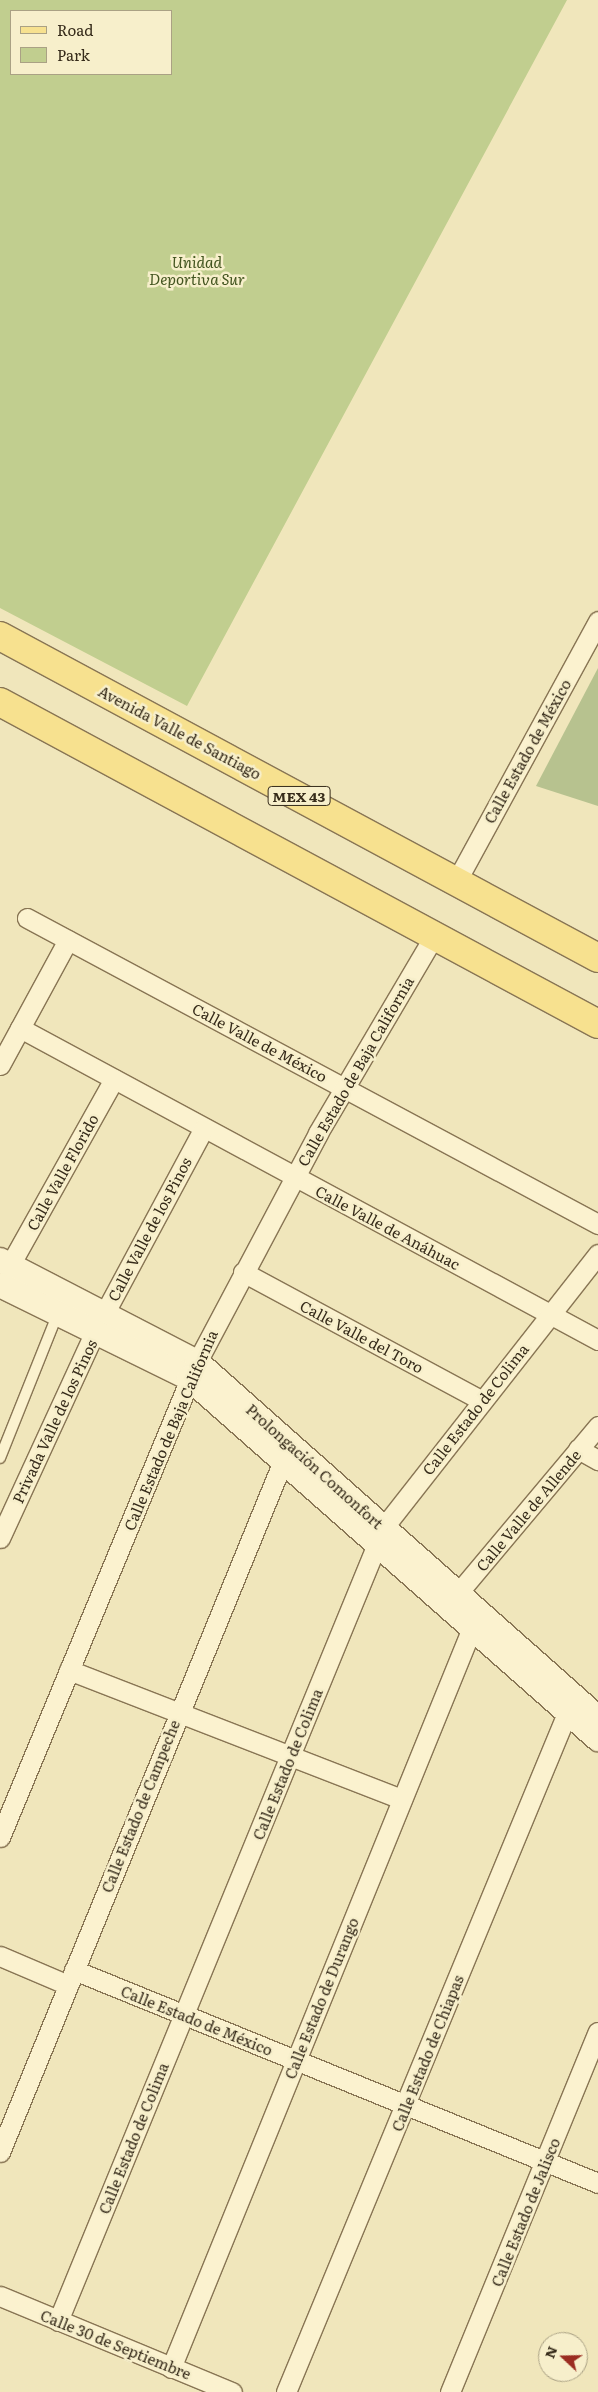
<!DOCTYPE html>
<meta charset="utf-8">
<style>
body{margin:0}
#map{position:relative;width:598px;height:2392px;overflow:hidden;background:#f0e6bb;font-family:Literata,serif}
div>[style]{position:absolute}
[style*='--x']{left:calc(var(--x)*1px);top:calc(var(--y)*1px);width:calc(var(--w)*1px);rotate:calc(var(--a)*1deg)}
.green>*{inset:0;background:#c1ce8f}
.cemetery>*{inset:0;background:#b7c28f}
.roads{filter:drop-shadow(1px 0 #887554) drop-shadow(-1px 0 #887554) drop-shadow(0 1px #887554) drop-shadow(0 -1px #887554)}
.service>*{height:10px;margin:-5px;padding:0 5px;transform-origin:5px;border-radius:5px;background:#fbf2cf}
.minor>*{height:19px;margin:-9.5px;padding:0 9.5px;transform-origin:9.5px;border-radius:9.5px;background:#fbf2cf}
.tertiary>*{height:24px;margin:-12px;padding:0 12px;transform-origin:12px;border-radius:12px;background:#fbf2cf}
.primary>*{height:28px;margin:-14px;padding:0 14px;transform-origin:14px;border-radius:14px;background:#f7e18f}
span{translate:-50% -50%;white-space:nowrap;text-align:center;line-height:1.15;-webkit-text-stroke:5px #f7efcb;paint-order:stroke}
.shield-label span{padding:1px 4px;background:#f7efcb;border:1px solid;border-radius:4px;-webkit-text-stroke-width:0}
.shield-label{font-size:14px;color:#362b1a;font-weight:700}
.park-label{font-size:15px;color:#42541f;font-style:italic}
.street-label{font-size:15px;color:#362b1a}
.legend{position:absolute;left:10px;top:10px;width:162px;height:65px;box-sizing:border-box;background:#f7efcb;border:1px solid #aaa184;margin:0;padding:6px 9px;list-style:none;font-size:15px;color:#362b1a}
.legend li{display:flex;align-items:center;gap:10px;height:25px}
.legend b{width:25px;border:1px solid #aaa184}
.north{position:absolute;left:538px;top:2332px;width:50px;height:50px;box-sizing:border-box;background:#f7efcb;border:1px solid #aaa184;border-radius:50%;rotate:291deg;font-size:14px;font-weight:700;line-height:20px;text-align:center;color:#362b1a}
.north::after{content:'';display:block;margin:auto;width:18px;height:22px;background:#9b2c21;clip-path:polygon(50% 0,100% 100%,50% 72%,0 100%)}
</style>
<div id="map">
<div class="green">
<i style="clip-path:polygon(evenodd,0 0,567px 0,187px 706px,0 608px,0 0,11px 11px,171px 11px,171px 74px,11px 74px,11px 11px)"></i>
</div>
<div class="cemetery">
<i style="clip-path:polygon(598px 668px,598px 806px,536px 786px)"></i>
</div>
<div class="roads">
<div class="service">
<i style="--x:0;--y:1458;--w:156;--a:-68.2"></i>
</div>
<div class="minor">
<i style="--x:457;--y:880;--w:295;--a:-61.4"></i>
<i style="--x:27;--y:918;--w:648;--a:28.19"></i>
<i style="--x:20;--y:1028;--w:657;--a:28.36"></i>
<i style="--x:0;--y:1065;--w:142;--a:-61.5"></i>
<i style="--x:10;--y:1265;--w:213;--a:-60.8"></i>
<i style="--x:243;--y:1272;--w:270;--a:28.3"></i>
<i style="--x:578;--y:1449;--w:23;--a:29"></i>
<i style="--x:0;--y:1538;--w:228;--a:-65.3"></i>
<i style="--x:95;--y:1331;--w:230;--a:-61.8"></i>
<i style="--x:458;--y:1593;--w:218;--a:-50"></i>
<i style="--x:69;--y:1670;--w:357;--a:21.2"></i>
<i style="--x:0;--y:1837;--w:514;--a:-67.47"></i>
<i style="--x:197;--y:1362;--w:259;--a:-62.1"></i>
<i style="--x:318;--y:1133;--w:229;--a:-59.5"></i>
<i style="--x:0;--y:1956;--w:74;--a:23.1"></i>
<i style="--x:74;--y:1970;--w:566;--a:22.12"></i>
<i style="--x:0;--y:2152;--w:747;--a:-67.73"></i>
<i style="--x:0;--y:2296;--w:251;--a:22.5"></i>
<i style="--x:58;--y:2321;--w:858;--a:-67.68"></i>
<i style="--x:384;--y:1527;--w:347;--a:-51.9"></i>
<i style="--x:171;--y:2368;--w:799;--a:-67.87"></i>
<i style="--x:286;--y:2392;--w:735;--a:-67.52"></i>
<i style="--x:450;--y:2392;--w:389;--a:-67.7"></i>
</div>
<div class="tertiary">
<i style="--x:0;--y:1260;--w:222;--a:27.4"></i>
<i style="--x:197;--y:1362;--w:536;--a:41.6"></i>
<i style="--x:0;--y:1285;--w:211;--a:26.2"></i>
<i style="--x:189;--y:1378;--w:546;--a:41.43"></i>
</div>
<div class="primary">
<i style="--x:0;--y:636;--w:679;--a:28.3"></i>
<i style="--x:0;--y:702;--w:679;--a:28.3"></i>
</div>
</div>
<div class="shield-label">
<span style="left:299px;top:796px">MEX 43</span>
</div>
<div class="park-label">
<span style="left:197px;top:270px">Unidad<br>Deportiva Sur</span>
</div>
<div class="street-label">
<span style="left:180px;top:732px;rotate:28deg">Avenida Valle de Santiago</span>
<span style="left:527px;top:751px;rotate:-61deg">Calle Estado de México</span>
<span style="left:260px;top:1042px;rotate:28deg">Calle Valle de México</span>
<span style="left:355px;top:1071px;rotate:-60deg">Calle Estado de Baja California</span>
<span style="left:62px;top:1172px;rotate:-61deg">Calle Valle Florido</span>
<span style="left:388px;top:1227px;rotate:28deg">Calle Valle de Anáhuac</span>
<span style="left:149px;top:1229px;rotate:-62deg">Calle Valle de los Pinos</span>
<span style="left:362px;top:1336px;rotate:28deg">Calle Valle del Toro</span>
<span style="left:475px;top:1409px;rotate:-52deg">Calle Estado de Colima</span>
<span style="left:54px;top:1421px;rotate:-65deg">Privada Valle de los Pinos</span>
<span style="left:170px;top:1430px;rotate:-67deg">Calle Estado de Baja California</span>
<span style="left:315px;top:1466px;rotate:42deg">Prolongación Comonfort</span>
<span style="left:528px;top:1510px;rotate:-50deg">Calle Valle de Allende</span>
<span style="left:287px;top:1764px;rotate:-68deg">Calle Estado de Colima</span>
<span style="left:140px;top:1806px;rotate:-68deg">Calle Estado de Campeche</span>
<span style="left:321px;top:1998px;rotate:-68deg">Calle Estado de Durango</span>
<span style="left:197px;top:2020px;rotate:22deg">Calle Estado de México</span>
<span style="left:427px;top:2053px;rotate:-68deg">Calle Estado de Chiapas</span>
<span style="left:133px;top:2138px;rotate:-68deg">Calle Estado de Colima</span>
<span style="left:525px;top:2212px;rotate:-68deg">Calle Estado de Jalisco</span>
<span style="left:116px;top:2344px;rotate:22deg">Calle 30 de Septiembre</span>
</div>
<ul class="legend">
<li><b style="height:6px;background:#f7e18f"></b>Road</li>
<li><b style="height:14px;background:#c1ce8f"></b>Park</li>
</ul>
<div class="north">N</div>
</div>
